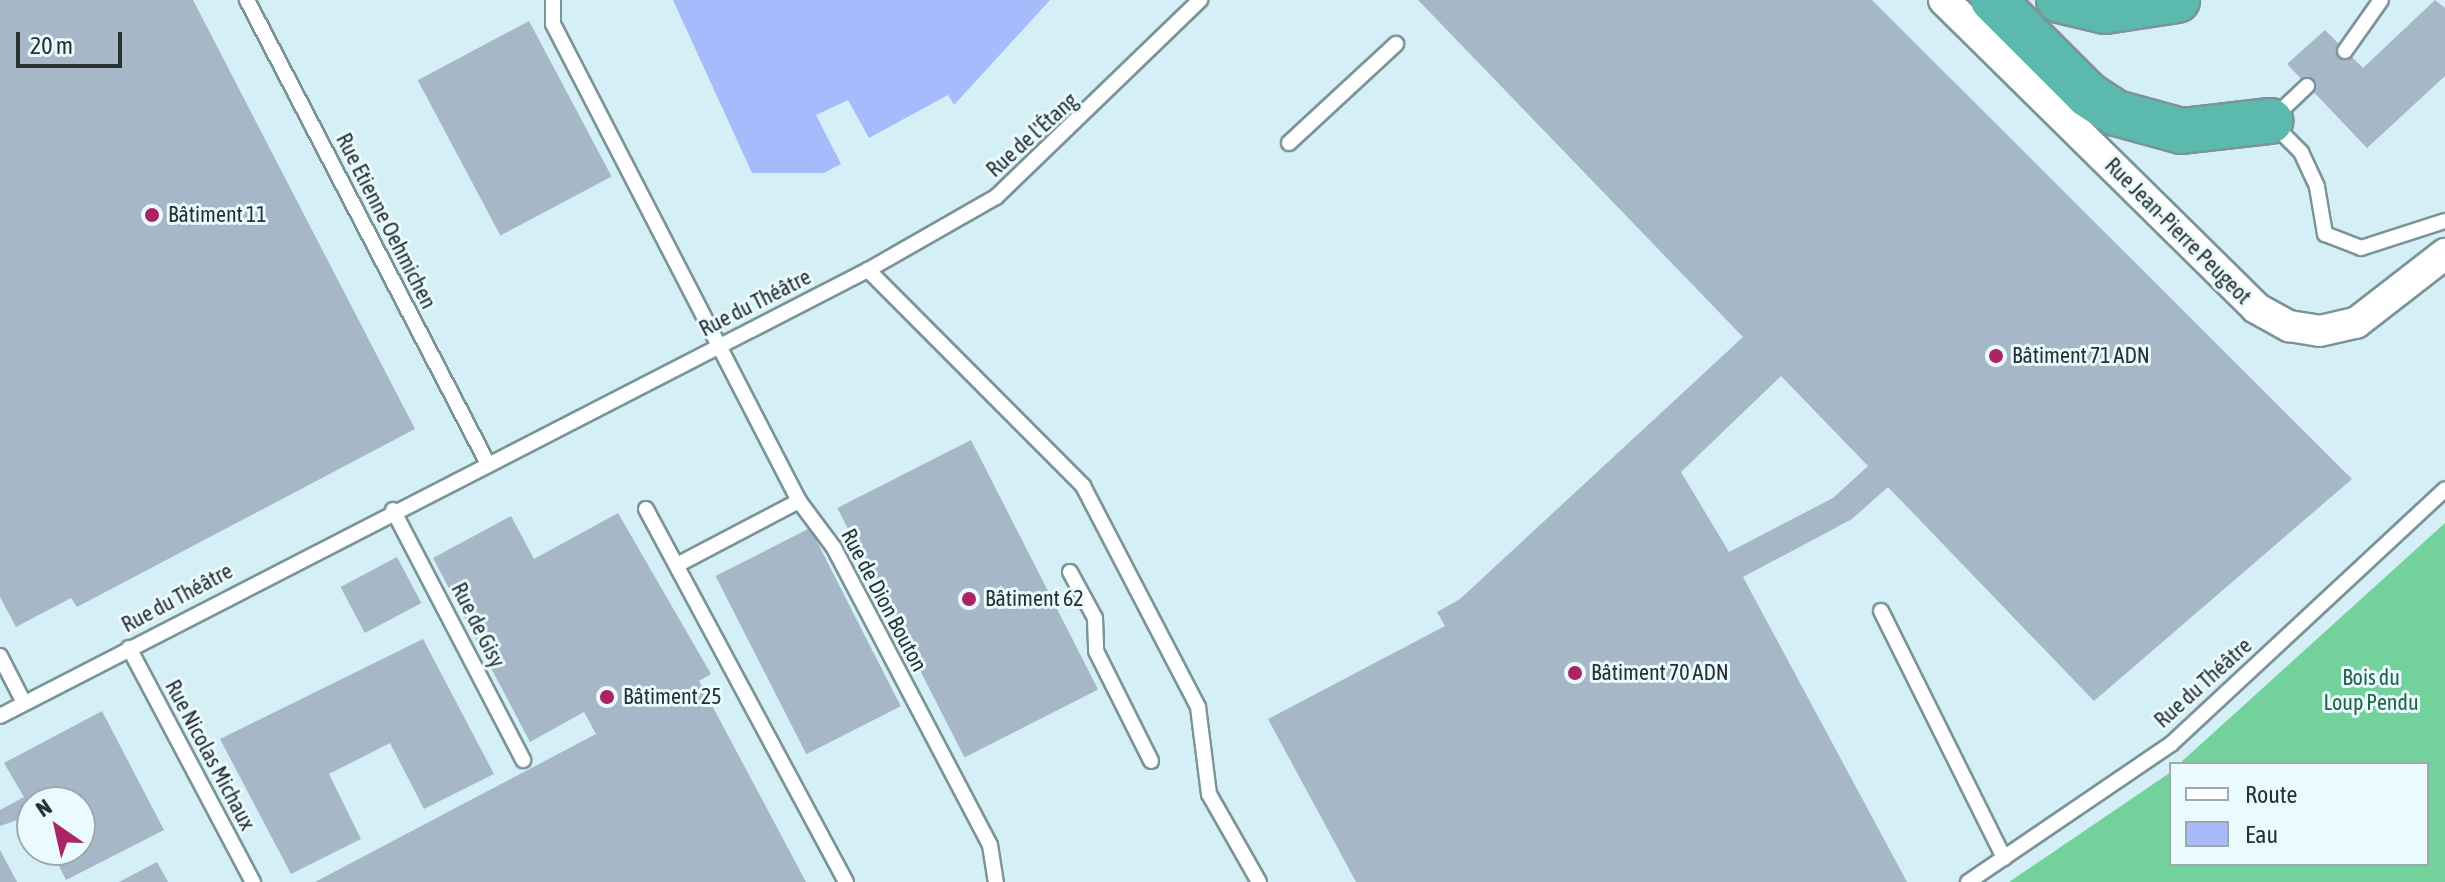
<!DOCTYPE html>
<meta charset="utf-8">
<style>
body{margin:0}
#map{position:relative;width:2445px;height:882px;overflow:hidden;background:#d5eff6;font-family:"Asap Condensed",sans-serif}
div>[style]{position:absolute}
[style*='--x']{left:calc(var(--x)*1px);top:calc(var(--y)*1px);width:calc(var(--w)*1px);rotate:calc(var(--a)*1deg)}
.forest>*{inset:0;background:#73d19b}
.water>*{inset:0;background:#a7bbfc}
.building>*{inset:0;background:#a6b8c7;transform-origin:0 0}
.roads{filter:drop-shadow(2px 0 #7b9399) drop-shadow(-2px 0 #7b9399) drop-shadow(0 2px #7b9399) drop-shadow(0 -2px #7b9399)}
.lane>*{height:14px;margin:-7px;padding:0 7px;transform-origin:7px;border-radius:7px;background:#fff}
.street>*{height:30px;margin:-15px;padding:0 15px;transform-origin:15px;border-radius:15px;background:#fff}
.highway>*{height:44px;margin:-22px;padding:0 22px;transform-origin:22px;border-radius:22px;background:#5bb9ae}
.dots>*{width:22px;height:22px;translate:-50% -50%;box-sizing:border-box;border:4px solid #eafafe;border-radius:50%}
span{translate:-50% -50%;white-space:nowrap;text-align:center;line-height:1.15;-webkit-text-stroke:6px #eafafe;paint-order:stroke}
.street-label{font-size:22px;color:#273133}
.poi-label{font-size:22px;color:#273133}
.left{translate:0 -50%;text-align:left}
.park-label{font-size:22px;color:#216542}
.legend{position:absolute;left:2169px;top:762px;width:260px;height:104px;box-sizing:border-box;background:#eafafe;border:2px solid #9caaad;margin:0;padding:10px 14px;list-style:none;font-size:24px;color:#273133}
.legend li{display:flex;align-items:center;gap:16px;height:40px}
.legend b{width:40px;border:2px solid #9caaad}
.north{position:absolute;left:16px;top:786px;width:80px;height:80px;box-sizing:border-box;background:#eafafe;border:2px solid #9caaad;border-radius:50%;rotate:326deg;font-size:22px;font-weight:700;line-height:32px;text-align:center;color:#273133}
.north::after{content:'';display:block;margin:auto;width:28px;height:36px;background:#ac2366;clip-path:polygon(50% 0,100% 100%,50% 72%,0 100%)}
.scale{position:absolute;left:16px;top:32px;width:106px;height:36px;box-sizing:border-box;border:4px solid #273133;border-top:0;padding-left:10px;font-size:24px;line-height:28px;white-space:nowrap;color:#273133;-webkit-text-stroke:6px #eafafe;paint-order:stroke}
</style>
<div id="map">
<div class="forest">
<i style="clip-path:polygon(2445px 523px,2445px 882px,2009px 882px,2171px 772px,2171px 864px,2427px 864px,2427px 764px,2179px 764px)"></i>
</div>
<div class="water">
<i style="clip-path:polygon(673px 0,1050px 0,954px 105px,948px 95px,869px 138px,848px 100px,816px 115px,841px 164px,824px 173px,752px 173px)"></i>
</div>
<div class="building">
<i style="clip-path:polygon(0 0,193px 0,415px 429px,77px 607px,71px 598px,16px 627px,0 597px)"></i>
<i style="clip-path:polygon(evenodd,1418px 0,1872px 0,2352px 479px,2094px 701px,1888px 487px,1852px 519px,1743px 577px,1907px 882px,1356px 882px,1268px 719px,1445px 626px,1437px 612px,1460px 599px,1743px 337px,1418px 0,1781px 376px,1868px 466px,1833px 498px,1729px 552px,1681px 472px,1781px 376px)"></i>
<i style="clip-path:polygon(2435px 0,2445px 8px,2445px 76px,2367px 148px,2287px 64px,2325px 30px,2363px 68px)"></i>
<i style="left:529px;top:21px;width:176px;height:126px;rotate:62deg"></i>
<i style="left:971px;top:440px;width:280px;height:150px;rotate:63deg"></i>
<i style="clip-path:polygon(618px 513px,711px 674px,699px 681px,806px 882px,315px 882px,596px 734px,584px 712px,530px 742px,433px 558px,511px 516px,534px 559px)"></i>
<i style="left:810px;top:528px;width:200px;height:106px;rotate:63deg"></i>
<i style="left:397px;top:557px;width:52px;height:64px;rotate:62deg"></i>
<i style="clip-path:polygon(423px 639px,494px 774px,424px 809px,390px 743px,329px 774px,361px 839px,291px 874px,220px 739px)"></i>
<i style="clip-path:polygon(102px 711px,164px 830px,66px 880px,51px 850px,80px 850px,80px 802px,32px 802px,32px 815px,0 826px,0 810px,24px 797px,4px 763px)"></i>
<i style="clip-path:polygon(0 850px,17px 882px,0 882px)"></i>
<i style="clip-path:polygon(157px 862px,168px 882px,119px 882px)"></i>
</div>
<div class="roads">
<div class="lane">
<i style="--x:247;--y:0;--w:521;--a:62.55"></i>
<i style="--x:553;--y:0;--w:24;--a:90"></i>
<i style="--x:553;--y:24;--w:537;--a:62.72"></i>
<i style="--x:799;--y:501;--w:59;--a:53.3"></i>
<i style="--x:834;--y:548;--w:335;--a:62.3"></i>
<i style="--x:990;--y:845;--w:37;--a:81"></i>
<i style="--x:2345;--y:51;--w:62;--a:-54.8"></i>
<i style="--x:2307;--y:86;--w:51;--a:136.6"></i>
<i style="--x:2270;--y:121;--w:44;--a:45"></i>
<i style="--x:2301;--y:152;--w:38;--a:65"></i>
<i style="--x:2317;--y:187;--w:48;--a:80.3"></i>
<i style="--x:2325;--y:234;--w:39;--a:21"></i>
<i style="--x:2361;--y:248;--w:88;--a:-17.8"></i>
<i style="--x:1289;--y:143;--w:146;--a:-42.8"></i>
<i style="--x:868;--y:270;--w:147;--a:-29.7"></i>
<i style="--x:996;--y:197;--w:284;--a:-44"></i>
<i style="--x:646;--y:509;--w:423;--a:61.8"></i>
<i style="--x:393;--y:510;--w:282;--a:62.5"></i>
<i style="--x:677;--y:565;--w:138;--a:-27.7"></i>
<i style="--x:1070;--y:572;--w:52;--a:61.5"></i>
<i style="--x:1095;--y:618;--w:33;--a:88"></i>
<i style="--x:1096;--y:651;--w:123;--a:63.4"></i>
<i style="--x:1881;--y:611;--w:276;--a:63.5"></i>
<i style="--x:129;--y:648;--w:265;--a:62.1"></i>
<i style="--x:0;--y:656;--w:53;--a:62.9"></i>
<i style="--x:0;--y:716;--w:976;--a:-27.2"></i>
<i style="--x:868;--y:270;--w:305;--a:45.1"></i>
<i style="--x:1083;--y:486;--w:249;--a:62.5"></i>
<i style="--x:1198;--y:707;--w:88;--a:82.8"></i>
<i style="--x:1209;--y:794;--w:101;--a:60.4"></i>
<i style="--x:1968;--y:882;--w:245;--a:-34.2"></i>
<i style="--x:2171;--y:744;--w:374;--a:-42.9"></i>
</div>
<div class="street">
<i style="--x:1944;--y:0;--w:438;--a:44.6"></i>
<i style="--x:2256;--y:308;--w:38;--a:29"></i>
<i style="--x:2289;--y:326;--w:31;--a:9"></i>
<i style="--x:2320;--y:331;--w:37;--a:-13"></i>
<i style="--x:2356;--y:323;--w:113;--a:-37.8"></i>
</div>
<div class="highway">
<i style="--x:1993;--y:0;--w:134;--a:45"></i>
<i style="--x:2088;--y:95;--w:33;--a:33"></i>
<i style="--x:2116;--y:113;--w:68;--a:15.3"></i>
<i style="--x:2182;--y:131;--w:89;--a:-6.5"></i>
<i style="--x:2059;--y:0;--w:47;--a:13.4"></i>
<i style="--x:2105;--y:11;--w:73;--a:-8.7"></i>
</div>
</div>
<div class="dots">
<i style="left:152px;top:215px;background:#ac2366"></i>
<i style="left:1996px;top:356px;background:#ac2366"></i>
<i style="left:969px;top:599px;background:#ac2366"></i>
<i style="left:1575px;top:673px;background:#ac2366"></i>
<i style="left:607px;top:697px;background:#ac2366"></i>
</div>
<div class="street-label">
<span style="left:1032px;top:135px;rotate:-42deg">Rue de l'Étang</span>
<span style="left:386px;top:221px;rotate:63deg">Rue Etienne Oehmichen</span>
<span style="left:2178px;top:231px;rotate:45deg">Rue Jean-Pierre Peugeot</span>
<span style="left:755px;top:303px;rotate:-27deg">Rue du Théâtre</span>
<span style="left:177px;top:598px;rotate:-28deg">Rue du Théâtre</span>
<span style="left:884px;top:600px;rotate:62deg">Rue de Dion Bouton</span>
<span style="left:478px;top:625px;rotate:63deg">Rue de Gisy</span>
<span style="left:2203px;top:683px;rotate:-42deg">Rue du Théâtre</span>
<span style="left:210px;top:755px;rotate:62deg">Rue Nicolas Michaux</span>
</div>
<div class="poi-label">
<span class="left" style="left:168px;top:215px">Bâtiment 11</span>
<span class="left" style="left:2012px;top:356px">Bâtiment 71 ADN</span>
<span class="left" style="left:985px;top:599px">Bâtiment 62</span>
<span class="left" style="left:1591px;top:673px">Bâtiment 70 ADN</span>
<span class="left" style="left:623px;top:697px">Bâtiment 25</span>
</div>
<div class="park-label">
<span style="left:2371px;top:690px">Bois du<br>Loup Pendu</span>
</div>
<ul class="legend">
<li><b style="height:10px;background:#fff"></b>Route</li>
<li><b style="height:22px;background:#a7bbfc"></b>Eau</li>
</ul>
<div class="north">N</div>
<div class="scale">20 m</div>
</div>
